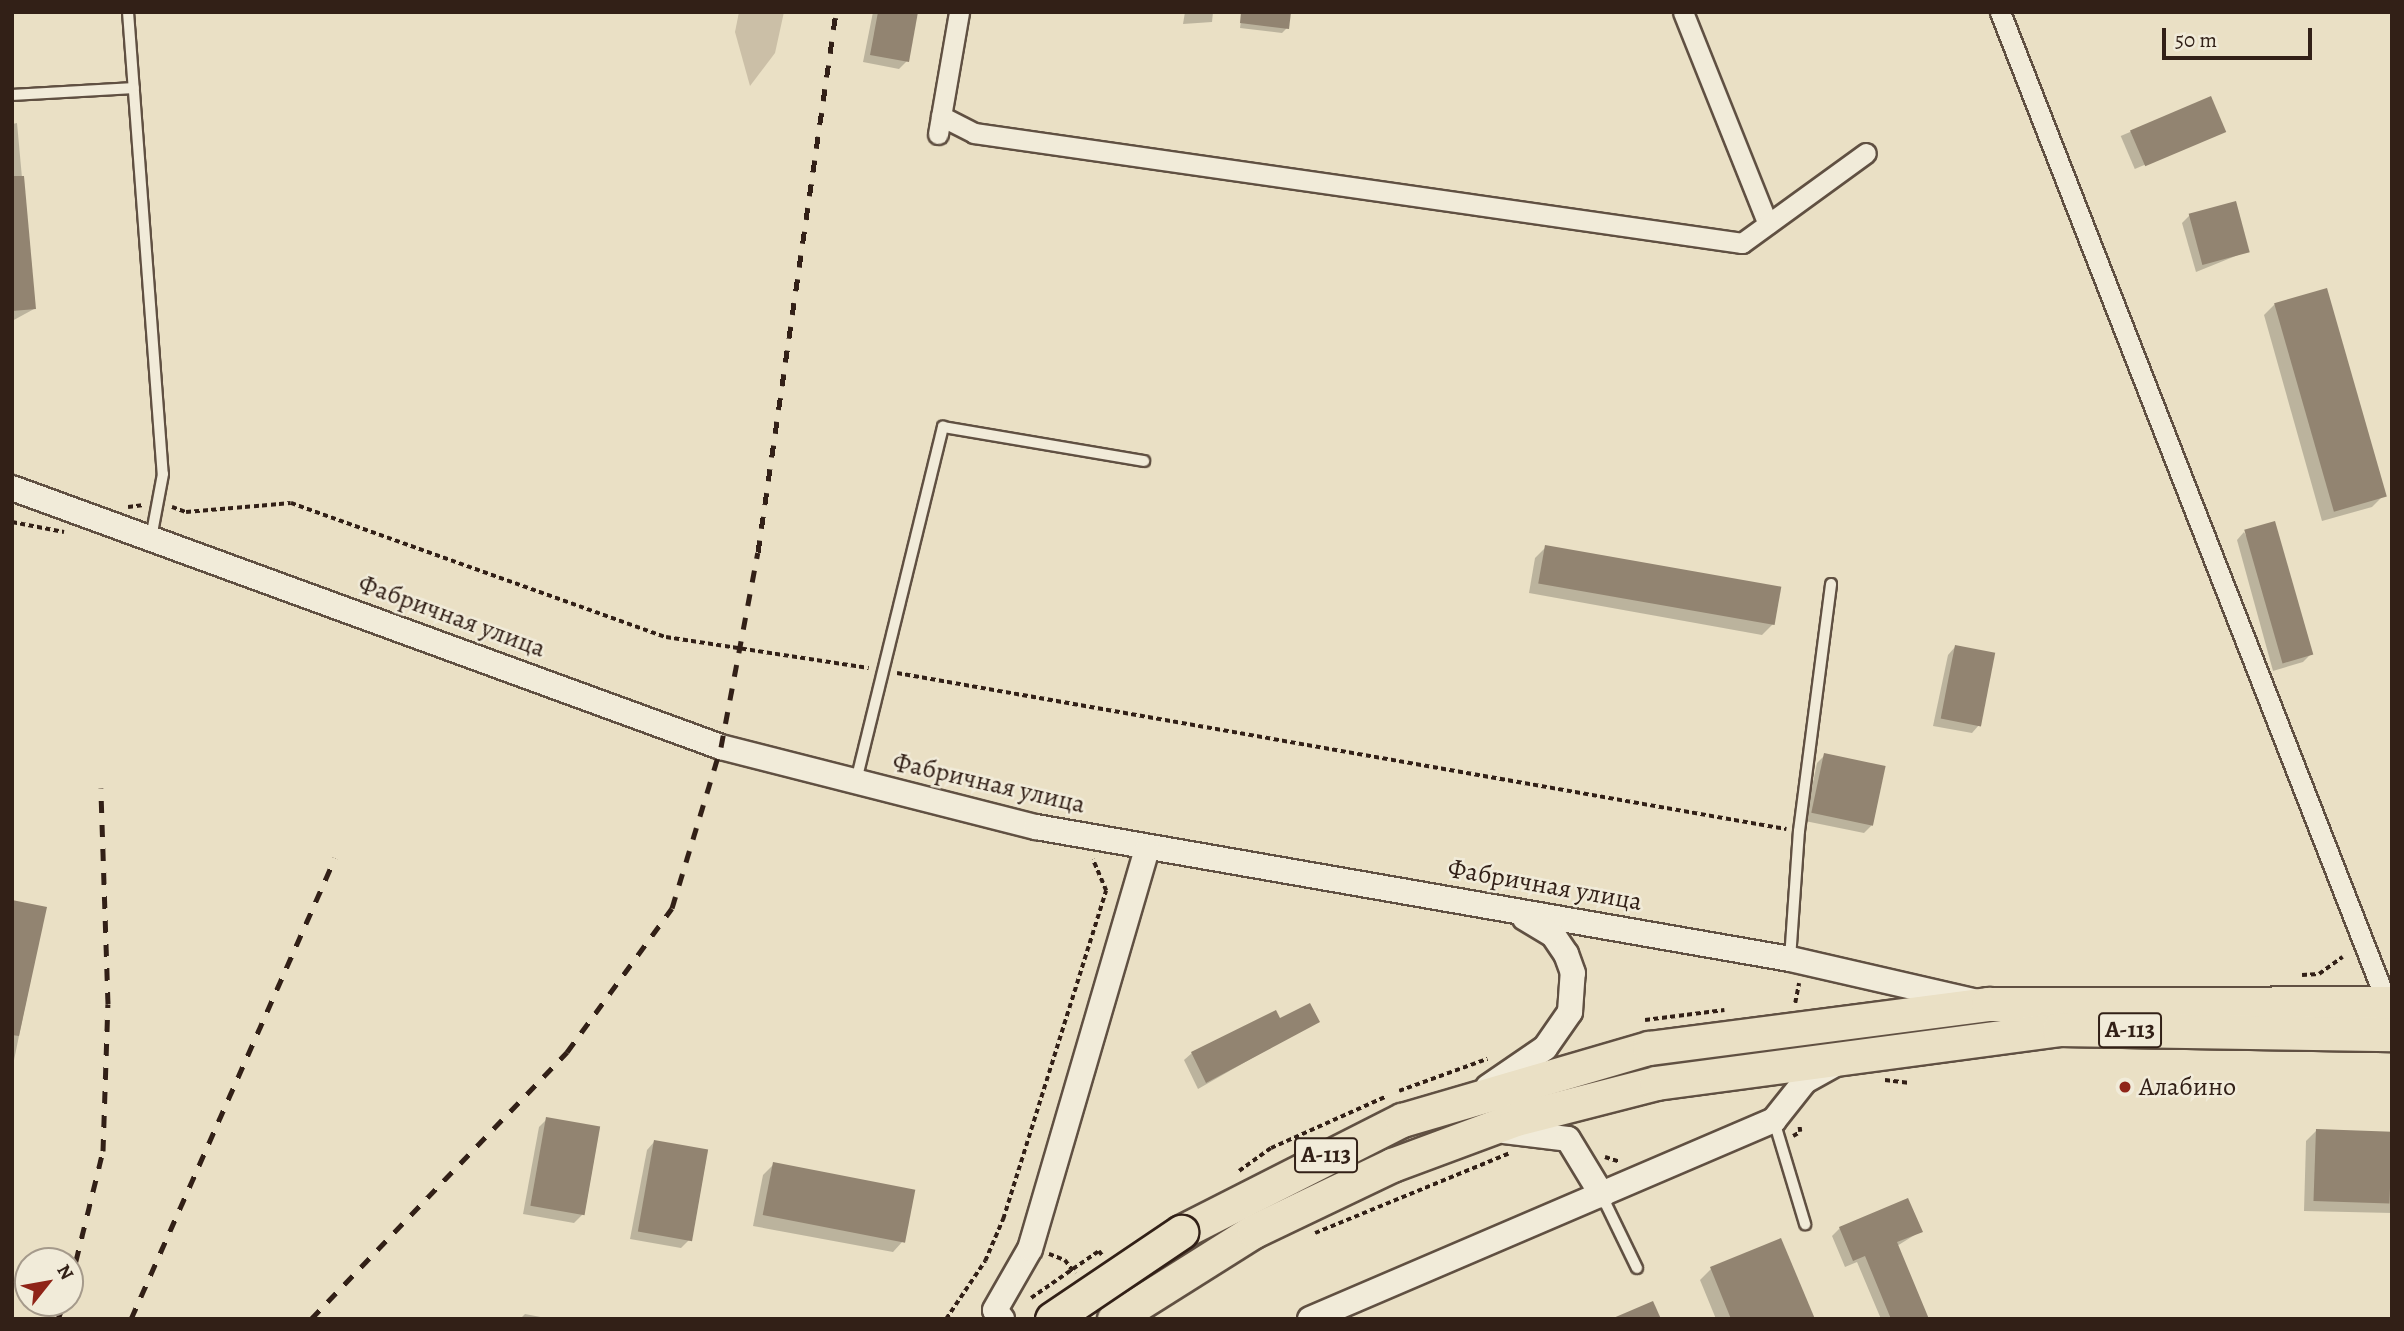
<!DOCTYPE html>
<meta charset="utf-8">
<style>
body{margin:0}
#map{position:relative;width:2404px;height:1331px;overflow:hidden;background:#eae0c5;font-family:Alegreya,serif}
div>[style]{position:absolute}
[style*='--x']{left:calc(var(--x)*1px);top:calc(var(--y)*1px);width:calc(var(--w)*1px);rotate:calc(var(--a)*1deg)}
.green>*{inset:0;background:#cbbfa7}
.shadow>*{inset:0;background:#0003;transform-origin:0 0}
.building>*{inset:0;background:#928471;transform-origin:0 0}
.path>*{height:3.5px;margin-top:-1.75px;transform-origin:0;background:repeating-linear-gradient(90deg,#322017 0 5px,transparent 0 8.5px)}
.roads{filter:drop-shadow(2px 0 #605042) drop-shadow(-2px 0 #605042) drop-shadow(0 2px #605042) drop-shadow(0 -2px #605042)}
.service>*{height:10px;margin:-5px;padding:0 5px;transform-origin:5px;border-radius:5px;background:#f1ebd9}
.minor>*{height:19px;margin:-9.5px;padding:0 9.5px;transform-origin:9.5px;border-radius:9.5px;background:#f1ebd9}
.tertiary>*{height:24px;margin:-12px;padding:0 12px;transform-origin:12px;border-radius:12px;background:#f1ebd9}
.trunk>*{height:33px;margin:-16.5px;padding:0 16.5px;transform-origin:16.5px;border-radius:16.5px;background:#eae0c5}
.rail>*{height:5px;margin-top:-2.5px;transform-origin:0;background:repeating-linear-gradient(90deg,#322017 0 12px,transparent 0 24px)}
.path-bridge>*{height:3.5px;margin-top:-1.75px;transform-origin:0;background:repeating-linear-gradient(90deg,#322017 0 5px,transparent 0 8.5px)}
.bridges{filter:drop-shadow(2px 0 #322017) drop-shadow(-2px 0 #322017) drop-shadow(0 2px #322017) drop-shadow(0 -2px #322017)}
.trunk-bridge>*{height:33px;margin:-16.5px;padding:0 16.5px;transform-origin:16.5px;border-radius:16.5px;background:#eae0c5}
.dots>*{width:19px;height:19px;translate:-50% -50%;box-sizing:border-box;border:4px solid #f1ebd9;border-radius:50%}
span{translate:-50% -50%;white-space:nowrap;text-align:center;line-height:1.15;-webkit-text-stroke:5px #f1ebd9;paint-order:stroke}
.shield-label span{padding:2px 5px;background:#f1ebd9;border:2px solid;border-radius:5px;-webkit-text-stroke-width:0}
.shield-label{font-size:24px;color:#322017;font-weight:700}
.street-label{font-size:26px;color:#322017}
.poi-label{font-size:26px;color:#322017}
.left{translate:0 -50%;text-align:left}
.frame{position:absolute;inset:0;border:14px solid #322017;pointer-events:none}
.north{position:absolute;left:14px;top:1247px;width:70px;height:70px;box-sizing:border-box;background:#f1ebd9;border:2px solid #a59a8b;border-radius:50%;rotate:59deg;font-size:19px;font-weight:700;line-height:28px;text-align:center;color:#322017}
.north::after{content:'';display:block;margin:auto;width:24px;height:32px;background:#8f2418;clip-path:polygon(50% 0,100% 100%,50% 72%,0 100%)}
.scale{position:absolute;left:2162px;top:28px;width:150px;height:32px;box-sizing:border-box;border:4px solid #322017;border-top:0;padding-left:9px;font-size:21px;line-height:24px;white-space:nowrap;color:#322017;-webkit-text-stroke:5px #f1ebd9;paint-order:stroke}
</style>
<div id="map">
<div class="green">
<i style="clip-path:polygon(739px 12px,784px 12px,775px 53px,750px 86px,735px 32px)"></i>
</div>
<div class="shadow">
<i style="clip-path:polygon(873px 12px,916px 12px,907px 61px,899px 69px,863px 62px)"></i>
<i style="clip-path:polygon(1185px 12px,1213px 12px,1212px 22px,1183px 24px)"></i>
<i style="clip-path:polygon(1242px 12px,1287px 28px,1282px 33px,1240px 28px)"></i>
<i style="left:2210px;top:98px;width:36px;height:97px;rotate:67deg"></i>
<i style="clip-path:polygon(17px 123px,34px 309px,12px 321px,12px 124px)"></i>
<i style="clip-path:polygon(2190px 215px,2248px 251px,2196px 272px,2182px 223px)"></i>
<i style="clip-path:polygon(2275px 304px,2383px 496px,2372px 507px,2322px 521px,2264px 315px)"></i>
<i style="clip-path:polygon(2244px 532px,2311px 654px,2303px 662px,2273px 671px,2237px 540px)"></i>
<i style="clip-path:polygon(1546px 547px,1773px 624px,1762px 635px,1529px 593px,1535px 558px)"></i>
<i style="clip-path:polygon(1955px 647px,1979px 725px,1972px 733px,1933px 726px,1948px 655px)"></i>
<i style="clip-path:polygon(1825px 755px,1872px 825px,1864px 833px,1805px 821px,1817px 763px)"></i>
<i style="clip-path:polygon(12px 901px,45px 909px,12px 1070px)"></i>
<i style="clip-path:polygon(1279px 1020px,1317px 1021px,1198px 1089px,1184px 1060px,1192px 1053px)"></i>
<i style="clip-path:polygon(547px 1119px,582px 1215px,574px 1223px,523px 1214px,539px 1127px)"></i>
<i style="clip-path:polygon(2316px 1131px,2392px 1133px,2392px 1213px,2304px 1211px,2306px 1141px)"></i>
<i style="clip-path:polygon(654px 1142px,689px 1240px,681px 1248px,630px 1239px,647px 1150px)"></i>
<i style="clip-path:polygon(774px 1164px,903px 1241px,893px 1252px,753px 1226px,763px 1175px)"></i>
<i style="clip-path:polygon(1840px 1228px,1921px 1231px,1897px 1246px,1927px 1319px,1881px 1319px,1857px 1262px,1845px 1267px,1832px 1236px)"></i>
<i style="clip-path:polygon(1711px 1269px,1813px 1319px,1716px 1319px,1700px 1280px)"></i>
<i style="clip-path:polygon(525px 1314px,551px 1319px,520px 1319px)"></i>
</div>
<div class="building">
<i style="clip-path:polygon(878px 12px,918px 12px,909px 62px,870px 55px)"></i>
<i style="clip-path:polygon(1241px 12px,1291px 12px,1289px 29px,1240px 23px)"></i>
<i style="left:2211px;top:96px;width:39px;height:88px;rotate:67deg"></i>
<i style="clip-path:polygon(12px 176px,24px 176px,36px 309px,12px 311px)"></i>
<i style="left:2236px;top:201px;width:53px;height:49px;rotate:75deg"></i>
<i style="left:2327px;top:288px;width:217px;height:55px;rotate:74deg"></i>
<i style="left:2275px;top:521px;width:139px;height:32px;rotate:74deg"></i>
<i style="left:1545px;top:545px;width:240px;height:39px;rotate:10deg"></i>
<i style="left:1955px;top:645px;width:41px;height:75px;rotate:11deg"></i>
<i style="left:1824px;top:753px;width:63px;height:61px;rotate:12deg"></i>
<i style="clip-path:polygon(12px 900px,47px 907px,19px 1036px,12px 1035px)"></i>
<i style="clip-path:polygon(1310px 1003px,1320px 1022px,1206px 1083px,1191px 1052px,1276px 1010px,1280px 1018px)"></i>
<i style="left:546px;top:1117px;width:55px;height:90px;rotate:10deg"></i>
<i style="left:2316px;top:1129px;width:76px;height:72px;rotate:2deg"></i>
<i style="left:654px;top:1140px;width:55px;height:93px;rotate:10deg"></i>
<i style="left:773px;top:1162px;width:145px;height:54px;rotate:11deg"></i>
<i style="clip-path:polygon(1908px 1198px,1923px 1232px,1897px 1242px,1929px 1319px,1891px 1319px,1865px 1256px,1853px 1261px,1839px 1227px)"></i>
<i style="clip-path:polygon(1781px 1238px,1815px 1319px,1731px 1319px,1710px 1267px)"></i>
<i style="clip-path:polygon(1653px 1301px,1661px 1319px,1611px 1319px)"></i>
</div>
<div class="path">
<i style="--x:128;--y:507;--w:16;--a:-7"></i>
<i style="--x:172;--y:507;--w:15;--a:20"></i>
<i style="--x:186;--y:512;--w:105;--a:-4.9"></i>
<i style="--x:291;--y:503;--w:398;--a:19.7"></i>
<i style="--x:666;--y:637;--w:205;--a:8.7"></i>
<i style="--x:12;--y:522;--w:53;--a:10.9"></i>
<i style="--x:897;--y:673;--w:903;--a:9.95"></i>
<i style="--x:2302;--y:975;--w:17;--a:-3"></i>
<i style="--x:2319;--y:974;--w:29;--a:-36"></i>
<i style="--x:1795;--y:1003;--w:20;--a:-79"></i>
<i style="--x:1645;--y:1020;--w:80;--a:-7.2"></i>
<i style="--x:1885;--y:1080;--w:23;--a:7"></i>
<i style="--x:1399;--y:1091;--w:94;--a:-20"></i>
<i style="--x:1793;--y:1136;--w:8;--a:-30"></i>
<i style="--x:1800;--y:1132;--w:8;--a:-97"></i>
<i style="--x:1605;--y:1157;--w:16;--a:18"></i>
<i style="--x:1239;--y:1171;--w:39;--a:-36"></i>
<i style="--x:1271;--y:1148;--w:125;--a:-24.1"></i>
<i style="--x:1315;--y:1233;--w:209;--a:-22.3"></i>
<i style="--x:1049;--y:1254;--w:17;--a:21"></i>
<i style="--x:1065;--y:1260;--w:17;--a:54"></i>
<i style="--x:946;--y:1319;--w:70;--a:-56.1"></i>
<i style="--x:985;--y:1261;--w:46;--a:-66.8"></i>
<i style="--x:1003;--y:1219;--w:344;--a:-72.6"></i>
<i style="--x:1106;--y:891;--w:34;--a:-113"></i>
</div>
<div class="roads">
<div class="service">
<i style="--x:128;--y:12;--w:463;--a:85.7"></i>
<i style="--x:163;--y:474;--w:65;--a:100.6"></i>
<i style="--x:12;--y:95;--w:122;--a:-3.3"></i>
<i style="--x:856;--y:781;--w:365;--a:-76.2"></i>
<i style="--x:943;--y:427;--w:204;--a:9.6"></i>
<i style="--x:1790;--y:959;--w:128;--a:-86"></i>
<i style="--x:1799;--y:831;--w:249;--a:-82.6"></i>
<i style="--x:1774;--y:1121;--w:108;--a:73.2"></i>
<i style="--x:1602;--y:1196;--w:80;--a:64.1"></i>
</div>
<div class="minor">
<i style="--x:1683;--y:12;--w:228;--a:68.2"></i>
<i style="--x:2000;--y:12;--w:1064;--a:68.67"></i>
<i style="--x:941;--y:116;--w:37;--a:27"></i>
<i style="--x:974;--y:133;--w:776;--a:8.15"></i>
<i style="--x:1742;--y:243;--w:153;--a:-36"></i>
<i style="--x:938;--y:134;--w:124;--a:-80.2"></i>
</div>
<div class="tertiary">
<i style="--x:12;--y:488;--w:755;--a:20.07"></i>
<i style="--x:721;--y:747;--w:325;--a:14.3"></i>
<i style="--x:1036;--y:827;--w:765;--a:9.93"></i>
<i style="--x:1790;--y:959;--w:188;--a:12.9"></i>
<i style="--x:1488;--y:1087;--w:69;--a:-34.4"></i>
<i style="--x:1545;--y:1048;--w:44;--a:-55.2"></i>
<i style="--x:1570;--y:1012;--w:39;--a:-86"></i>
<i style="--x:1573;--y:973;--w:20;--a:-110"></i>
<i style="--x:1566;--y:954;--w:23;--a:-124"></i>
<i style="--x:1553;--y:935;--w:33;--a:-149"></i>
<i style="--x:1504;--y:1131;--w:64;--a:7.1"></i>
<i style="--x:1568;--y:1139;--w:66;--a:58.7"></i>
<i style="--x:1002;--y:1319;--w:11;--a:-128"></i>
<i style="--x:995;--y:1310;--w:70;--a:-60.2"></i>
<i style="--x:1030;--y:1249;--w:417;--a:-73.7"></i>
<i style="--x:1310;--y:1319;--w:505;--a:-23.21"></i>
<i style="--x:1774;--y:1120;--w:50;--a:-51.5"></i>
<i style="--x:1805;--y:1081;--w:35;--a:-29"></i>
</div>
<div class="trunk">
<i style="--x:1181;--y:1232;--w:248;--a:-26.9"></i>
<i style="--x:1402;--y:1120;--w:257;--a:-16.3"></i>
<i style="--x:1649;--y:1048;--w:342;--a:-7.4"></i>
<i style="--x:1988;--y:1004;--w:404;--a:-0.1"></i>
<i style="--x:1114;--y:1319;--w:165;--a:-32.2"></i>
<i style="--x:1254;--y:1231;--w:153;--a:-25.6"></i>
<i style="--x:1392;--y:1165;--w:132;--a:-20.4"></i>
<i style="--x:1516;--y:1119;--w:145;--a:-14.4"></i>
<i style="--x:1656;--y:1083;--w:407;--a:-7.6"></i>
<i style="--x:2059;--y:1029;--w:333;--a:0.9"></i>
</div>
</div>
<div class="rail">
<i style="--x:70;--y:1285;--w:138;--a:-76.2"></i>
<i style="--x:103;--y:1151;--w:147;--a:-88.1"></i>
<i style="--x:108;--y:1004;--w:216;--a:-91.9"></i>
<i style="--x:58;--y:1319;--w:17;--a:-69"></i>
<i style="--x:131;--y:1319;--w:504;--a:-66.13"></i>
<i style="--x:311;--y:1319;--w:370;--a:-46.2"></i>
<i style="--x:567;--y:1052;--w:178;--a:-53.9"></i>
<i style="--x:672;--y:908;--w:168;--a:-73.1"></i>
<i style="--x:721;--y:747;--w:198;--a:-79.3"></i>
<i style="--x:758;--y:552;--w:546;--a:-81.78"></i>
</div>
<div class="path-bridge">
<i style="--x:1031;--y:1298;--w:83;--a:-34.7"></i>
<i style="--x:1099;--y:1251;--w:5;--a:53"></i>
</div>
<div class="bridges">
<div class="trunk-bridge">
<i style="--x:1052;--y:1319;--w:156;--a:-34"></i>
</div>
</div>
<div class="dots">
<i style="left:2125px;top:1087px;background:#8f2418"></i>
</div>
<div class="shield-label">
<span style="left:2130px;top:1030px">А-113</span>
<span style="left:1326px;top:1155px">А-113</span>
</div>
<div class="street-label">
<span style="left:452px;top:616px;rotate:20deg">Фабричная улица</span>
<span style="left:989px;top:783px;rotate:13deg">Фабричная улица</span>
<span style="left:1545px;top:885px;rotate:10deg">Фабричная улица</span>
</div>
<div class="poi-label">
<span class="left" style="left:2139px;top:1087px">Алабино</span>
</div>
<div class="frame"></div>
<div class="north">N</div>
<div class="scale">50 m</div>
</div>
